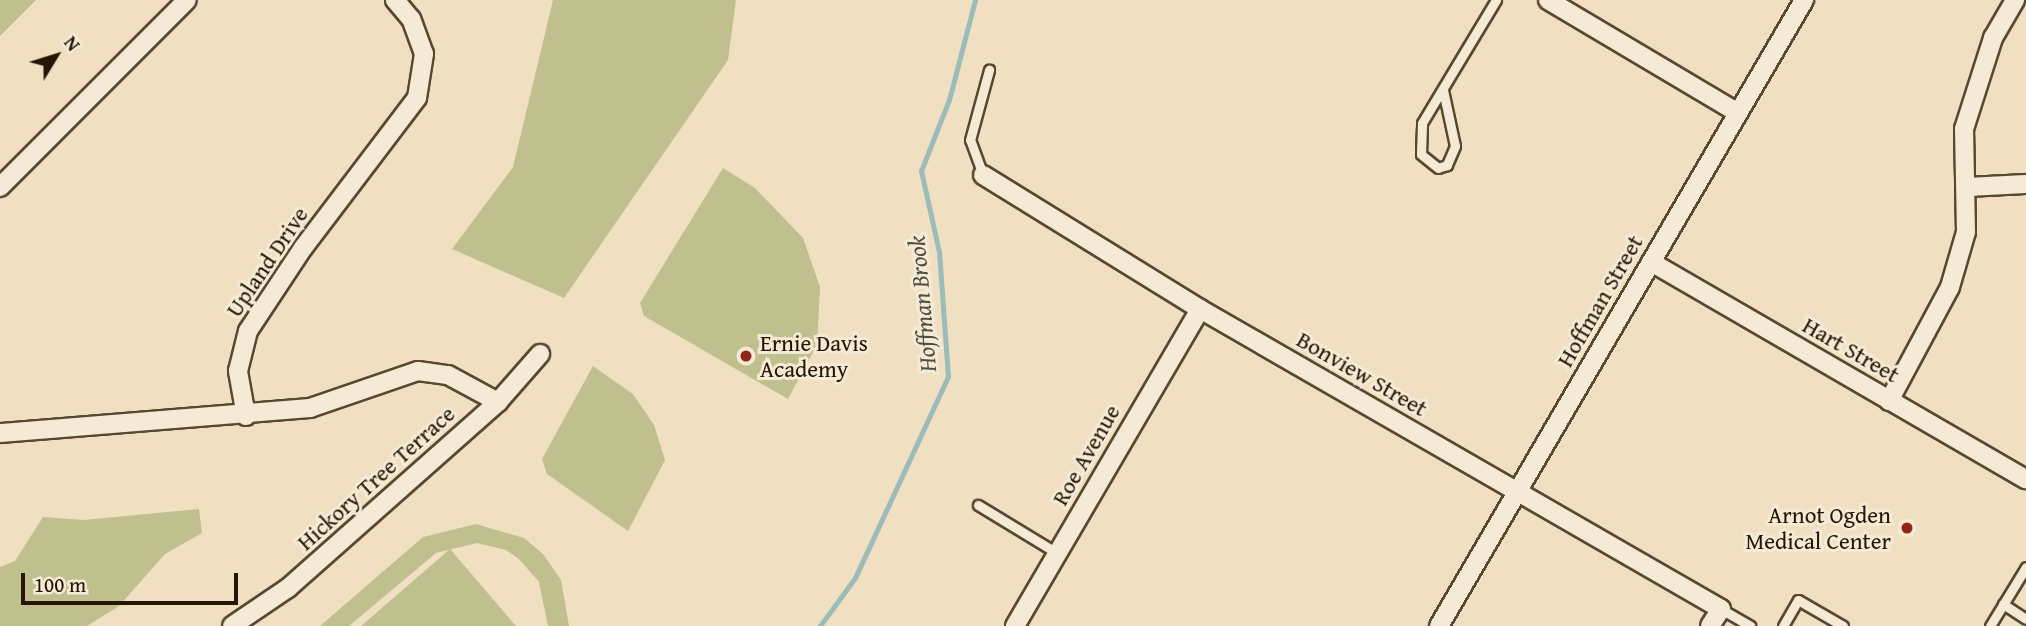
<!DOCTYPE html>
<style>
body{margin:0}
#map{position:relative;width:2026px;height:626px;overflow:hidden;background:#f0dfc0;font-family:"Gentium Book Plus",serif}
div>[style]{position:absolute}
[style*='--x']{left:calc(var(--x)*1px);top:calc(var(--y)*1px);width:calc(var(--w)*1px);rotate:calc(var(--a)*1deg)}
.green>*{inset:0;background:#c0c08e}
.stream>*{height:4.5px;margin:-2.25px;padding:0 2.25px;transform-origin:2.25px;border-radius:2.25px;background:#9bbcb8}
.roads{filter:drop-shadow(2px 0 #584830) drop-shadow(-2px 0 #584830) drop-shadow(0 2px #584830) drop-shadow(0 -2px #584830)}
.service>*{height:9px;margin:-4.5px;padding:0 4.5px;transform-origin:4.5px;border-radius:4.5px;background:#f5ead6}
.minor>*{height:18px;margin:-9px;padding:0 9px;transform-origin:9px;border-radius:9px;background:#f5ead6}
.dots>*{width:19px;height:19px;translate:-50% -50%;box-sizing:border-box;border:4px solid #f5ead6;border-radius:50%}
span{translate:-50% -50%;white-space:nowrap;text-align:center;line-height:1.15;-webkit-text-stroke:6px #f5ead6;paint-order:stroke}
.street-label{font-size:23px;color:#261500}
.poi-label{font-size:23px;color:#261500}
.left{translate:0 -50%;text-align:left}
.right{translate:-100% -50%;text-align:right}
.water-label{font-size:24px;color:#4f4f40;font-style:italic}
.north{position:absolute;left:21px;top:21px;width:70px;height:70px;-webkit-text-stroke:5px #f5ead6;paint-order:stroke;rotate:52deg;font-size:19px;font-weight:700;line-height:28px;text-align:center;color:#261500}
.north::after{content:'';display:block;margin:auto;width:24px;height:32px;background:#261500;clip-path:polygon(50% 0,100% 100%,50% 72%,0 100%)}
.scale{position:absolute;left:21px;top:573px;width:217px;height:32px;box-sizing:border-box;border:4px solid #261500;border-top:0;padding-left:9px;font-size:21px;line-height:24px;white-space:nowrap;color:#261500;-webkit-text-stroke:5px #f5ead6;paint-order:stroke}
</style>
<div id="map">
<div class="green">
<i style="clip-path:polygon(0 0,36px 0,0 36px)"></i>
<i style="clip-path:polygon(553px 0,736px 0,728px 60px,564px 298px,452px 249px,513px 167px)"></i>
<i style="clip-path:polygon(723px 168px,755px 188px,803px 238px,820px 287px,817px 345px,788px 399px,644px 316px,640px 303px)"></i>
<i style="clip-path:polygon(593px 366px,633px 394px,654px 425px,665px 460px,628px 531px,547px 474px,542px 459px)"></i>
<i style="clip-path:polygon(199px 509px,202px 533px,165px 554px,119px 606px,87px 626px,0 626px,0 567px,15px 561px,43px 517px,84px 520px)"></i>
<i style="clip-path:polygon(476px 524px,524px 538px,543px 554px,561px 580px,569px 626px,548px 626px,539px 582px,519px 559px,506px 550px,477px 543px,436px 553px,349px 626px,320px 626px,423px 537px)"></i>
<i style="clip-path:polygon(450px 549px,516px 626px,361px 626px)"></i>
</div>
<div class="stream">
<i style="--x:820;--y:626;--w:59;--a:-53.9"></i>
<i style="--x:855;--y:578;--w:221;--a:-65.2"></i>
<i style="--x:948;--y:377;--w:125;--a:-94.1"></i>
<i style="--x:939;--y:252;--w:83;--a:-102.5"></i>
<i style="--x:921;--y:171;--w:76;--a:-68.5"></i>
<i style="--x:949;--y:100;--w:103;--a:-75.4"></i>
</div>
<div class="roads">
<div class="service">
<i style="--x:1443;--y:90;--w:57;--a:77.9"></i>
<i style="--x:1455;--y:146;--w:21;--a:113"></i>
<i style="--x:1447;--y:165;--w:9;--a:162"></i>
<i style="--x:1438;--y:168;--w:22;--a:-141"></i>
<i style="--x:1421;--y:154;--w:31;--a:-88"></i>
<i style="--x:1422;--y:123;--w:144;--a:-59"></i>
<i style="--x:983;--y:175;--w:37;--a:-110"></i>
<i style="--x:970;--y:140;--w:73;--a:-74.8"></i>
<i style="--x:978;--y:505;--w:92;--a:31.3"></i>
<i style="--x:2003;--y:604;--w:27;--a:33"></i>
<i style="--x:1721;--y:609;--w:34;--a:30"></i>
<i style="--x:1783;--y:626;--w:30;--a:-60"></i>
<i style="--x:1798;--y:600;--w:52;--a:30"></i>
<i style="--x:1990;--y:626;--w:69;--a:-58.6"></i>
</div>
<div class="minor">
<i style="--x:1548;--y:0;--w:221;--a:30.7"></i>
<i style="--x:983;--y:175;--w:255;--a:31.7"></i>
<i style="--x:1200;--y:309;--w:601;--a:29.93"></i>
<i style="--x:1721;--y:609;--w:20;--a:123"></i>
<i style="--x:0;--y:187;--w:264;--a:-45"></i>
<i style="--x:1967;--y:187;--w:59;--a:-2.9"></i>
<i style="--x:1651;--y:262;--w:433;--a:30.1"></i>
<i style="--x:1889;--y:401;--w:129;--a:-61.8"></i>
<i style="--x:1950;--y:287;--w:57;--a:-73.8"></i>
<i style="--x:1966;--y:232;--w:103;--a:-91.1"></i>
<i style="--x:1964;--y:129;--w:96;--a:-72.3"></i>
<i style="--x:1993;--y:38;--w:44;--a:-59.9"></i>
<i style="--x:246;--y:416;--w:46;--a:-100.1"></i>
<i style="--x:238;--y:371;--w:41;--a:-76"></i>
<i style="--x:248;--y:331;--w:100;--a:-56.5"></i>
<i style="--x:303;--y:248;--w:188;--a:-52.8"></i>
<i style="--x:417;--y:98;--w:45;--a:-81"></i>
<i style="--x:424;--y:54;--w:37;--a:-110"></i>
<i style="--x:411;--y:19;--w:25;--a:-130"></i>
<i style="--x:0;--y:433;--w:311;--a:-4.6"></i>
<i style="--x:310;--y:408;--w:114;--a:-18.9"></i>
<i style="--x:418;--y:371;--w:30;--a:8"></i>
<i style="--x:448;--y:375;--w:57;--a:28.4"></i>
<i style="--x:232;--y:626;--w:68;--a:-34.2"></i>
<i style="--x:288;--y:588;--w:281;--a:-41.5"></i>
<i style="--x:498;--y:402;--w:64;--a:-48.8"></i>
<i style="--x:1015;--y:626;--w:367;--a:-59.7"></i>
<i style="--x:1439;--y:626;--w:725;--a:-59.75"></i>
</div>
</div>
<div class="dots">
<i style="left:746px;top:356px;background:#8f2418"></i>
<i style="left:1907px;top:528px;background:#8f2418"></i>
</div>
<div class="street-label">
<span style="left:267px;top:262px;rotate:-56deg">Upland Drive</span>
<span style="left:1600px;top:301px;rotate:-60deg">Hoffman Street</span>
<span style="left:1851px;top:350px;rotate:30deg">Hart Street</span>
<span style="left:1362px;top:374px;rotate:30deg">Bonview Street</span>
<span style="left:1086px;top:455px;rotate:-60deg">Roe Avenue</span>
<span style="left:376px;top:478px;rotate:-42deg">Hickory Tree Terrace</span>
</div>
<div class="poi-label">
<span class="left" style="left:760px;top:356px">Ernie Davis<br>Academy</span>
<span class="right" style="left:1891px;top:528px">Arnot Ogden<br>Medical Center</span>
</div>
<div class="water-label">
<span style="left:922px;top:304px;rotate:-95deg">Hoffman Brook</span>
</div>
<div class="north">N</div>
<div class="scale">100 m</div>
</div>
